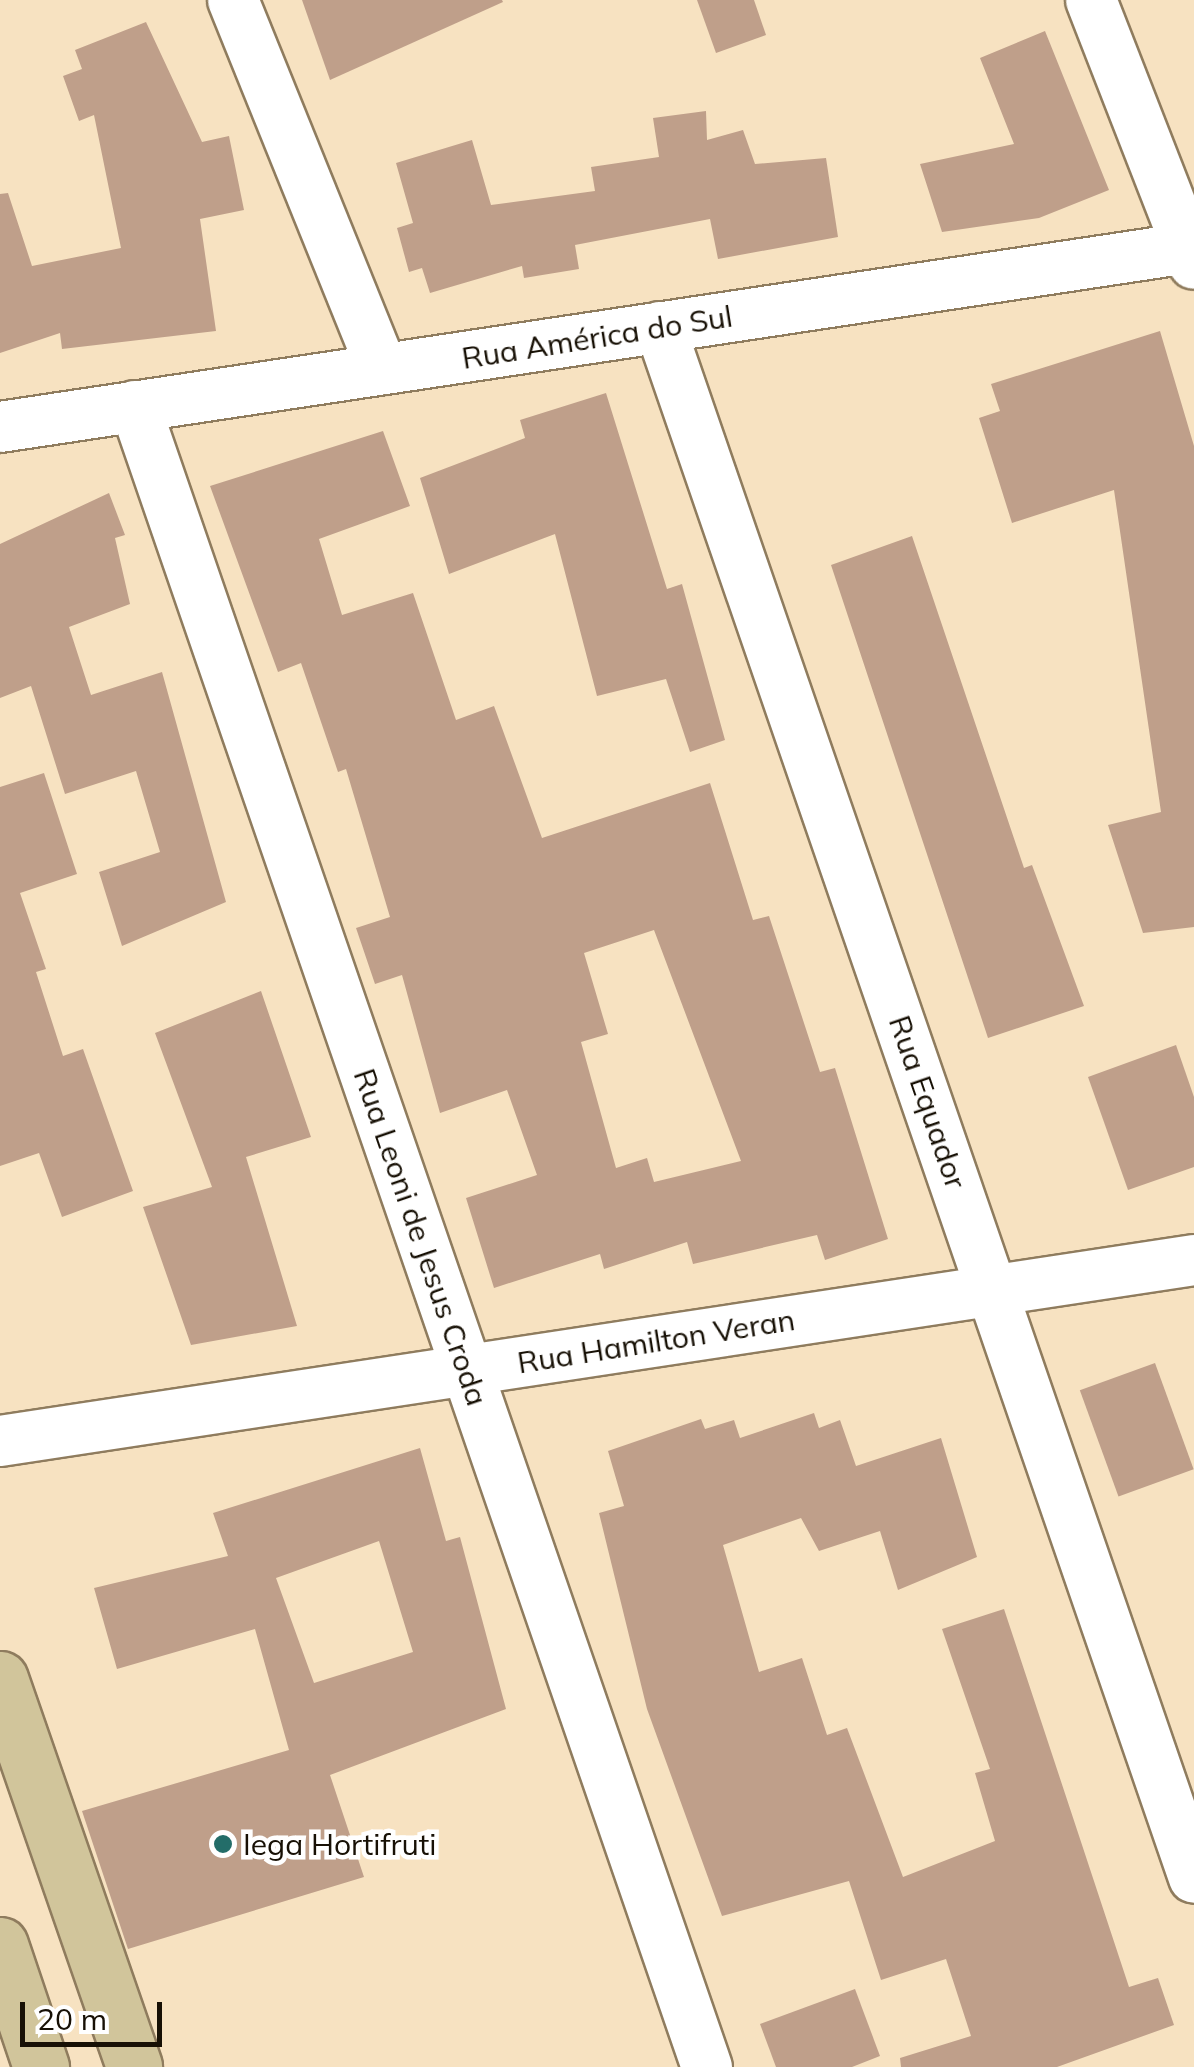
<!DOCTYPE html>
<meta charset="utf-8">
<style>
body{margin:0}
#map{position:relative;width:1194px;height:2067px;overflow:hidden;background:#f7e2c1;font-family:Mulish,sans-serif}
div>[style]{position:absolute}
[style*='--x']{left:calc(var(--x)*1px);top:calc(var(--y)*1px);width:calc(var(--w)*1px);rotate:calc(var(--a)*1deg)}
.building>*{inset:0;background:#bf9f8a;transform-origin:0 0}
.roads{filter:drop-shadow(2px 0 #8f7c5e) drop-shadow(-2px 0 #8f7c5e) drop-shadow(0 2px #8f7c5e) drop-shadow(0 -2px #8f7c5e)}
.street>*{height:50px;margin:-25px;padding:0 25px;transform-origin:25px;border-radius:25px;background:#fff}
.primary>*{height:55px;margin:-27.5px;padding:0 27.5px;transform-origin:27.5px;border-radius:27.5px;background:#d1c59b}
.dots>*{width:28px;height:28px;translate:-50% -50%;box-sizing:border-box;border:5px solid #fff;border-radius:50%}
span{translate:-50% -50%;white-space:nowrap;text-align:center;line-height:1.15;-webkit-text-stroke:9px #fff;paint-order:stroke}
.street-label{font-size:30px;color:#171005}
.poi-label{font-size:30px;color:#171005}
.left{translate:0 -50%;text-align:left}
.scale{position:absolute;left:20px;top:2002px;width:142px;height:45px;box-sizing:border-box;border:5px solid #171005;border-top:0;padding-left:12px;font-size:30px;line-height:35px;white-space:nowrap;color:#171005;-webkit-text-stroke:8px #fff;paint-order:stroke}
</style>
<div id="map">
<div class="building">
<i style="clip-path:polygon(302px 0,502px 0,503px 2px,330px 80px)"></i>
<i style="clip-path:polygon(697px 0,754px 0,766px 35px,716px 53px)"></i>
<i style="clip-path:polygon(146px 22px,202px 142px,229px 136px,244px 210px,200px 219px,216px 331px,62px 349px,60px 333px,0 353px,0 194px,8px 193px,32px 266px,121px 248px,94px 115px,79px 121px,63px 76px,82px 69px,75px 50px)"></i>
<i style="clip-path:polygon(1045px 31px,1109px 190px,1039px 218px,942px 232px,920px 164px,1014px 144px,980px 58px)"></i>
<i style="clip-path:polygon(706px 111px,707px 140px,743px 130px,755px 164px,826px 158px,838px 237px,718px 259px,710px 219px,575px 245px,579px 269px,524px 278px,522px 266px,430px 293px,422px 268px,409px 272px,397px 228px,413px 223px,396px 163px,472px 140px,491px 205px,595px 191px,591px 167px,659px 157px,653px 118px)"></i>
<i style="clip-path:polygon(1160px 331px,1194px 446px,1194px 927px,1143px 933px,1108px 825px,1161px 812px,1114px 490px,1012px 523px,979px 418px,1000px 411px,991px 384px)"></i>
<i style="clip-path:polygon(606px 393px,667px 589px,682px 584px,725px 740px,690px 752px,666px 679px,597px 696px,555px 534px,449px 574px,420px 478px,525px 438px,520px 420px)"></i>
<i style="clip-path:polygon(evenodd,383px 431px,410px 506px,319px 539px,342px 615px,413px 593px,456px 720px,494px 706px,542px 838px,710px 783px,753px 920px,769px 916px,820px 1072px,835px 1068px,888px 1239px,825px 1260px,817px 1235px,693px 1264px,687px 1242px,604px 1269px,600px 1254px,494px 1288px,466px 1198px,537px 1175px,507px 1090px,440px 1113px,402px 975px,375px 984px,356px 928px,390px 917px,346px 769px,338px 772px,301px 663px,278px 672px,210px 486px,383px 431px,654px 930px,741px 1161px,654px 1182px,647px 1158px,616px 1168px,581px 1042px,608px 1034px,584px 953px,654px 930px)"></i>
<i style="clip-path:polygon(109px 493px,125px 535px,115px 538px,130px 604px,69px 627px,91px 695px,162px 672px,226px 902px,122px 946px,99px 872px,160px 852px,136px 771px,65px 794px,31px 686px,0 698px,0 544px)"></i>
<i style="clip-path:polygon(912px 536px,1024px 868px,1032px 865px,1084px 1006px,988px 1038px,831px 565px)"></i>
<i style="clip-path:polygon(44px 773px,77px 874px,20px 893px,46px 969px,36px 972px,63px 1056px,83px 1049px,133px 1191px,62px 1217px,39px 1153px,0 1166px,0 787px)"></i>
<i style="clip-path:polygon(261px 991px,311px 1137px,246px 1157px,297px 1326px,191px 1345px,143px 1207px,212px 1187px,155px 1033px)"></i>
<i style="clip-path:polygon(1176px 1045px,1194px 1097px,1194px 1167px,1128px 1190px,1088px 1077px)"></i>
<i style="left:1155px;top:1363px;width:113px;height:80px;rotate:70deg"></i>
<i style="clip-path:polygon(814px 1413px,819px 1428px,840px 1420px,856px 1466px,941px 1438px,977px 1557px,898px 1590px,880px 1531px,819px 1551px,801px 1518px,723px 1545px,759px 1672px,802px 1658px,827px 1735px,847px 1728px,903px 1877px,995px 1841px,975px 1773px,990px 1769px,942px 1629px,1004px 1609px,1129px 1987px,1158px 1978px,1174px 2025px,1057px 2067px,901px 2067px,900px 2058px,971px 2036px,946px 1959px,881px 1980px,849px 1881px,722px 1916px,647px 1709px,599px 1513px,624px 1506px,608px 1451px,701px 1419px,705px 1429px,734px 1420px,740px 1438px)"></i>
<i style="clip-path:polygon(evenodd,420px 1448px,446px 1541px,460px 1537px,506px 1709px,330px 1775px,364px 1877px,128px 1949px,82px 1811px,289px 1750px,255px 1629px,117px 1669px,94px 1588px,228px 1556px,213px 1513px,420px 1448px,379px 1541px,413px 1652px,314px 1683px,276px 1578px,379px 1541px)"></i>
<i style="clip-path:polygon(855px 1989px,880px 2056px,852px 2067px,776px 2067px,760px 2024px)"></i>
</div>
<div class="roads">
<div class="street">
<i style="--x:233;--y:0;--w:398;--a:68"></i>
<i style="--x:1091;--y:0;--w:283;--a:68.7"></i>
<i style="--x:660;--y:327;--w:1640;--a:71"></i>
<i style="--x:135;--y:406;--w:1757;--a:71"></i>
<i style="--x:0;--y:427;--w:1207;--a:-8.57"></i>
<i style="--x:0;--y:1441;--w:1208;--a:-8.62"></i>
</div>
<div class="primary">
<i style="--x:0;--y:1679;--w:410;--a:70.9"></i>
<i style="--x:0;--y:1945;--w:129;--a:71.4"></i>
</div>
</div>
<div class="dots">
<i style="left:223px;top:1844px;background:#236d69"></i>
</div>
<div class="street-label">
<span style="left:597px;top:337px;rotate:-9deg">Rua América do Sul</span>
<span style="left:928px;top:1102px;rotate:71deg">Rua Equador</span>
<span style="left:421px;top:1237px;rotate:71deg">Rua Leoni de Jesus Croda</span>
<span style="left:656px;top:1341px;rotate:-9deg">Rua Hamilton Veran</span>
</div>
<div class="poi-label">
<span class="left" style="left:243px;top:1844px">Iega Hortifruti</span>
</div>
<div class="scale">20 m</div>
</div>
